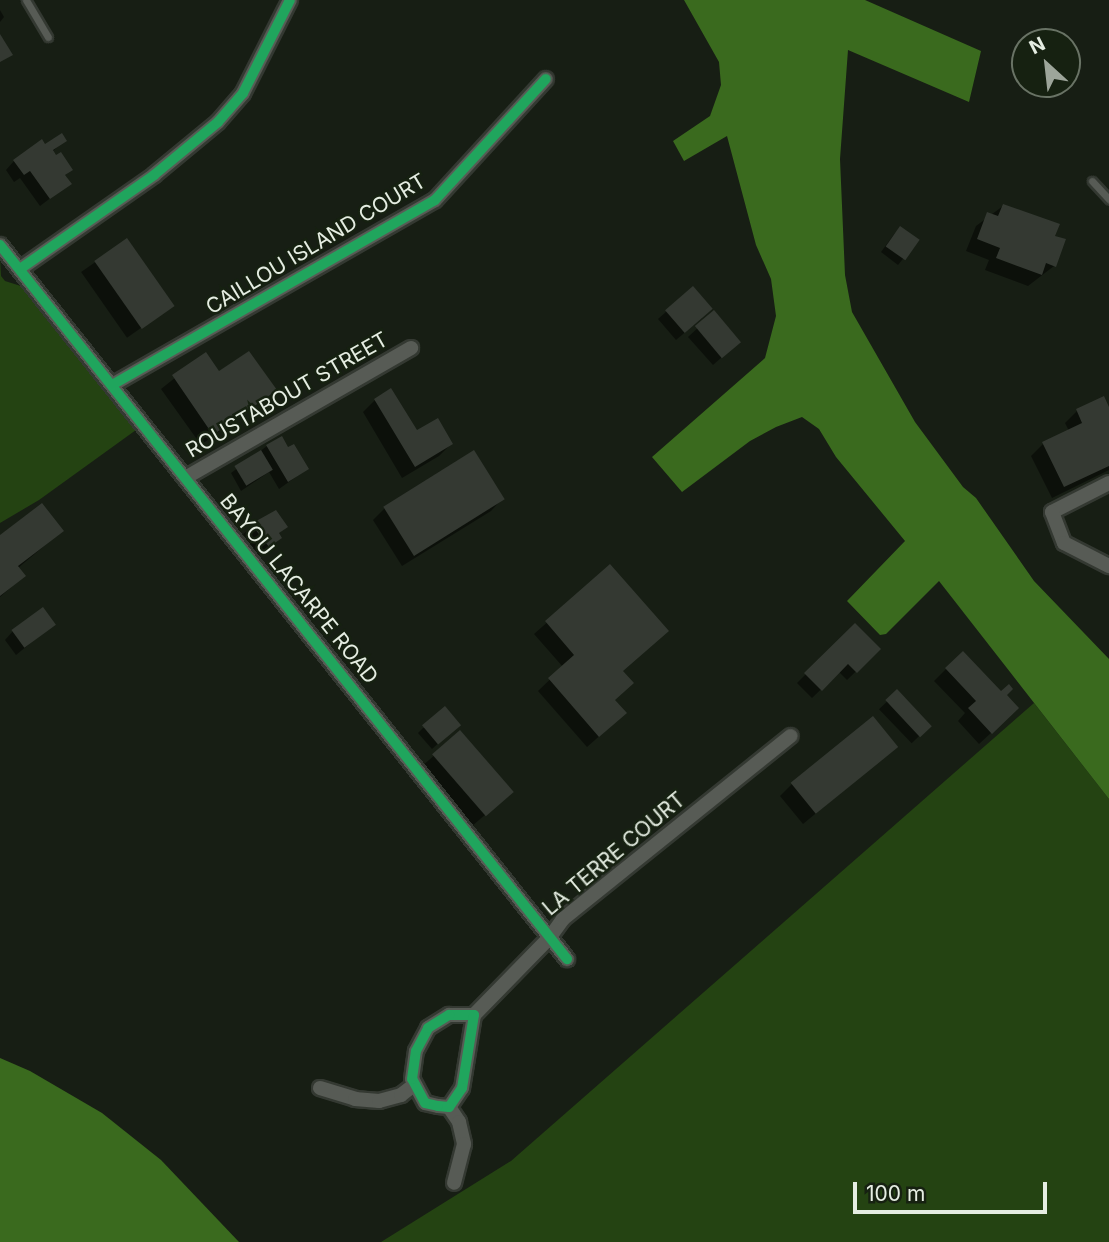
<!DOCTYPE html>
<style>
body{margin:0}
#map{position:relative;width:1109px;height:1242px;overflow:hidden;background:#171e14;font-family:Inter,sans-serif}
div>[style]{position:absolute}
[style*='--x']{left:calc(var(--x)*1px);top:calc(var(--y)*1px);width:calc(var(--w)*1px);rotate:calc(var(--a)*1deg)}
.green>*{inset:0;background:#244312}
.water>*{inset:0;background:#3a6a1e}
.shadow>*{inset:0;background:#0007;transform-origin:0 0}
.building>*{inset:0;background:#343932;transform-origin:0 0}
.roads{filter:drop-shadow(2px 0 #343932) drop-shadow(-2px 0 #343932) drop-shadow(0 2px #343932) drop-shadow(0 -2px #343932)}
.lane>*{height:7px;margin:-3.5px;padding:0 3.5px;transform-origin:3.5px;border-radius:3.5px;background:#575b55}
.street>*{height:14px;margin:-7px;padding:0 7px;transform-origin:7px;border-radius:7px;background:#575b55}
.cycleway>*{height:10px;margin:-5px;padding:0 5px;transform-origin:5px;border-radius:5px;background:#20a55d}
span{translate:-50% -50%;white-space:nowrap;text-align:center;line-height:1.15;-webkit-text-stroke:5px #162111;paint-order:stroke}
.street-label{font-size:21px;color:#e5ede2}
.north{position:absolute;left:1011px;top:28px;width:70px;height:70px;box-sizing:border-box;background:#162111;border:2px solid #697365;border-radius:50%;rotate:333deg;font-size:19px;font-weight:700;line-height:28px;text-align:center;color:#e5ede2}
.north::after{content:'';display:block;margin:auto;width:24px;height:32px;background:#9da59a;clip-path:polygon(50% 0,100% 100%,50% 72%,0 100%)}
.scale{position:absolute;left:853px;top:1182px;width:194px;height:32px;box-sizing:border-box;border:4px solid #e5ede2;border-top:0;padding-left:9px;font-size:21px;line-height:24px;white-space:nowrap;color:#e5ede2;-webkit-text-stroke:5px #162111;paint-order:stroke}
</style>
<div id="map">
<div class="green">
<i style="clip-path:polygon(0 257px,1px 276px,5px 281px,24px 287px,136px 430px,39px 500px,0 523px)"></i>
<i style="clip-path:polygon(1034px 703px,1109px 799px,1109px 1242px,381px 1242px,511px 1161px)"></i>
</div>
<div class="water">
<i style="clip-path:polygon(684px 0,865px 0,981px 51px,969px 102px,848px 50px,840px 159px,845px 275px,852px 312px,915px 422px,963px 487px,976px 498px,1034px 581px,1109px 659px,1109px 799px,939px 581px,886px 634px,880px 635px,847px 601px,905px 541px,836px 457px,819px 429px,802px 417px,776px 427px,750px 441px,682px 492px,652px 457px,765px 358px,776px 316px,771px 279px,756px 245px,727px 136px,684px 161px,673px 141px,710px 116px,721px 85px,719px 62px)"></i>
<i style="clip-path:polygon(0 1058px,30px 1071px,102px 1113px,161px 1160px,239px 1242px,0 1242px)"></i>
</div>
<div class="shadow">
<i style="clip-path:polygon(0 10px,4px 17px,0 22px)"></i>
<i style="clip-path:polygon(65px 140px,52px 152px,71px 170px,64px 176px,69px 184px,40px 206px,20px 178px,14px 182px,6px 170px,14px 161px)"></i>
<i style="clip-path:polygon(1003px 206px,1053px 237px,1054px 266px,1028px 286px,985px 270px,989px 260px,966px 251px,976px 226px)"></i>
<i style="clip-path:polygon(895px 233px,918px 240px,898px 265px,881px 252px)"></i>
<i style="left:127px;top:240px;width:80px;height:56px;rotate:55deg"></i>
<i style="clip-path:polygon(667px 311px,702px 318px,676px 340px,658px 319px)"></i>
<i style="clip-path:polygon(714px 313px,730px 350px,713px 365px,688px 337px)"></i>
<i style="clip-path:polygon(205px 354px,219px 374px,274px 390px,201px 445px,161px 389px)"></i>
<i style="clip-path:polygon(375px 400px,416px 433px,451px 444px,439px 456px,402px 478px,363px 412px)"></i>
<i style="clip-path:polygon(1077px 411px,1109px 411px,1109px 470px,1052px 498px,1031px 456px,1043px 444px,1069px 431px,1065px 423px)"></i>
<i style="clip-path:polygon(267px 446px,287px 450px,307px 469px,279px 489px,269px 472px,241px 491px,231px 473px)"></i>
<i style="clip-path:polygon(502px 499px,491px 511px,402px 566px,373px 520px,385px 508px)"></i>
<i style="clip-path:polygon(275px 512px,286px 526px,278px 534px,280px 538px,259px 555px,243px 534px)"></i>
<i style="clip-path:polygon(62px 531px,18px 568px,24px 576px,0 597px,0 537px)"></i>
<i style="clip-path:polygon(610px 567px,621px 671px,613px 701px,612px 725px,587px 747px,538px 691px,563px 667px,534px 634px)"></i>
<i style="clip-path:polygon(54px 624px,16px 655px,5px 640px,13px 631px)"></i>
<i style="clip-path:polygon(855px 625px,879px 649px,847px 680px,839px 672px,812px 698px,797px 683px)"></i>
<i style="clip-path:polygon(946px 669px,1004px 695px,1005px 720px,979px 744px,958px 721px,965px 713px,934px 681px)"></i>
<i style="left:897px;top:692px;width:47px;height:25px;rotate:46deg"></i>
<i style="clip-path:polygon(423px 728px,453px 730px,432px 749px,418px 733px)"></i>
<i style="clip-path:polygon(460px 733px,499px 803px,472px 826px,421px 767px)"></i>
<i style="clip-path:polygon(896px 747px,803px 824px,780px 796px,792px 784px)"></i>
</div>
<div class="building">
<i style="clip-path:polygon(0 34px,13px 55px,0 62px)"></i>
<i style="clip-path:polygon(62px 133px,67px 141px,53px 150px,56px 155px,61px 152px,73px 170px,65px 175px,72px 184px,50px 199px,30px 171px,24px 175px,13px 160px,42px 139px,45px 144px)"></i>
<i style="clip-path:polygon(1003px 204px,1060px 224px,1055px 236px,1066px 239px,1056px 267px,1046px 263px,1042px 275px,996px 258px,1000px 248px,977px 239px,987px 212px,998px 216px)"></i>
<i style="left:900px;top:226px;width:24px;height:25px;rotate:35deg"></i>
<i style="left:127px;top:238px;width:83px;height:40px;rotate:55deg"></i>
<i style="left:693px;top:286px;width:30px;height:37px;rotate:49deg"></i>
<i style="left:714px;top:310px;width:42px;height:25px;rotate:50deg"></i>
<i style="clip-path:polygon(249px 351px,277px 390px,213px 435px,172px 375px,206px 352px,219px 371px)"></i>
<i style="clip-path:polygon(391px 388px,417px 430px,438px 418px,453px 444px,415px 467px,374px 399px)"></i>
<i style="clip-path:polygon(1104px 396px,1109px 407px,1109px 466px,1064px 487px,1042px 442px,1082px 423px,1076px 409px)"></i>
<i style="clip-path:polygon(282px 436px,288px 447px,294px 444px,309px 469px,288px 482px,266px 445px)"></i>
<i style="left:261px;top:450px;width:23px;height:31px;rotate:59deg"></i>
<i style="left:474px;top:450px;width:58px;height:107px;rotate:58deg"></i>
<i style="clip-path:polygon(42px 503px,64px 531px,18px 566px,26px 576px,0 596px,0 535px)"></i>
<i style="clip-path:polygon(276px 510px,288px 527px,279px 533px,282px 538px,269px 547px,251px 524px)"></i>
<i style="clip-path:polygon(610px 564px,669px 631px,623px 671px,634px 683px,615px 700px,627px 713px,599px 737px,548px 678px,574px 655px,545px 621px)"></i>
<i style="left:43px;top:607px;width:22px;height:39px;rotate:54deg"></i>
<i style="clip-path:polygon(855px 623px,881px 649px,857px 673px,848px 664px,822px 691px,804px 673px)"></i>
<i style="clip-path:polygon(963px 651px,1001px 691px,1009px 684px,1013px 689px,1007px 695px,1019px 708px,992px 734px,968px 708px,976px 701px,945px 668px)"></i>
<i style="left:897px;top:689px;width:51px;height:16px;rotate:47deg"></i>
<i style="left:445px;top:706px;width:25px;height:30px;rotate:50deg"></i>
<i style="left:873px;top:716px;width:40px;height:106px;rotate:51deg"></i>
<i style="left:460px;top:730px;width:82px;height:37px;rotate:49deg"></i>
</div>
<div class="roads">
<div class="lane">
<i style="--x:26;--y:0;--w:43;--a:59.3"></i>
<i style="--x:1092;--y:181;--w:25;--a:47"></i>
</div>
<div class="street">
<i style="--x:0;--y:245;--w:912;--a:51.55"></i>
<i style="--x:20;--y:269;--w:164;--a:-35"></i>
<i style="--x:154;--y:175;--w:83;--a:-39.6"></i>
<i style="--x:218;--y:122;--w:38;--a:-49"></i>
<i style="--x:243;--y:93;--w:104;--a:-63.2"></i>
<i style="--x:112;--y:385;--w:372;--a:-29.8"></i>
<i style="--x:435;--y:200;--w:164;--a:-47.5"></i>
<i style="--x:185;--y:478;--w:261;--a:-29.9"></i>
<i style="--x:1109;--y:483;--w:64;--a:153"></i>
<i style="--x:1052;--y:512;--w:33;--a:69"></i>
<i style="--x:1064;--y:543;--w:51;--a:27.1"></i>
<i style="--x:449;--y:1015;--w:25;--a:0"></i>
<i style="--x:474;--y:1015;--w:74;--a:99.3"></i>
<i style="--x:462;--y:1088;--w:23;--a:124"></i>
<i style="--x:449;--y:1107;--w:11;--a:-175"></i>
<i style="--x:438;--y:1106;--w:13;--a:-167"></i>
<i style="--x:425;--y:1103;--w:27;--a:-118"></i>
<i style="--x:412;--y:1079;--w:28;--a:-82"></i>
<i style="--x:416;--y:1051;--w:26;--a:-62"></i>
<i style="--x:428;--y:1028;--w:25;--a:-32"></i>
<i style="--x:474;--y:1015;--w:109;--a:-45.7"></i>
<i style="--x:550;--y:937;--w:22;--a:-54"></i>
<i style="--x:563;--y:919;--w:292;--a:-38.8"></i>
<i style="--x:320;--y:1088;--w:37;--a:17"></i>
<i style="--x:355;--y:1099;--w:24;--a:5"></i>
<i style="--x:379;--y:1101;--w:23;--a:-15"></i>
<i style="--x:401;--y:1095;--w:16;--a:-38"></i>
<i style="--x:449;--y:1107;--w:18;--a:56"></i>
<i style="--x:459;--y:1122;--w:23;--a:77"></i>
<i style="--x:464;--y:1144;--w:40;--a:104.4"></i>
</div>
</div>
<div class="cycleway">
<i style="--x:0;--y:245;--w:912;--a:51.55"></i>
<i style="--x:20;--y:269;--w:164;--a:-35"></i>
<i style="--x:154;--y:175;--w:83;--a:-39.6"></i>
<i style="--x:218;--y:122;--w:38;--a:-49"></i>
<i style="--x:243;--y:93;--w:104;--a:-63.2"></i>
<i style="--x:112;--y:385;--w:372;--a:-29.8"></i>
<i style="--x:435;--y:200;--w:164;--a:-47.5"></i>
<i style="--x:449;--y:1015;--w:25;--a:0"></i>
<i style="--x:474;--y:1015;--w:74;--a:99.3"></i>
<i style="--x:462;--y:1088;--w:23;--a:124"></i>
<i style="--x:449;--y:1107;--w:11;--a:-175"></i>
<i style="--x:438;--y:1106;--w:13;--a:-167"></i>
<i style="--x:425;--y:1103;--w:27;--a:-118"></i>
<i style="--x:412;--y:1079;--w:28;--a:-82"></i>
<i style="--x:416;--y:1051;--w:26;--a:-62"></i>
<i style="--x:428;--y:1028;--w:25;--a:-32"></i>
</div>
<div class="street-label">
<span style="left:316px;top:244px;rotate:-31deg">CAILLOU ISLAND COURT</span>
<span style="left:287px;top:395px;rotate:-30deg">ROUSTABOUT STREET</span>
<span style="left:299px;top:589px;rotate:51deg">BAYOU LACARPE ROAD</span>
<span style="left:614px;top:854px;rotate:-40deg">LA TERRE COURT</span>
</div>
<div class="north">N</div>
<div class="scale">100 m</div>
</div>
